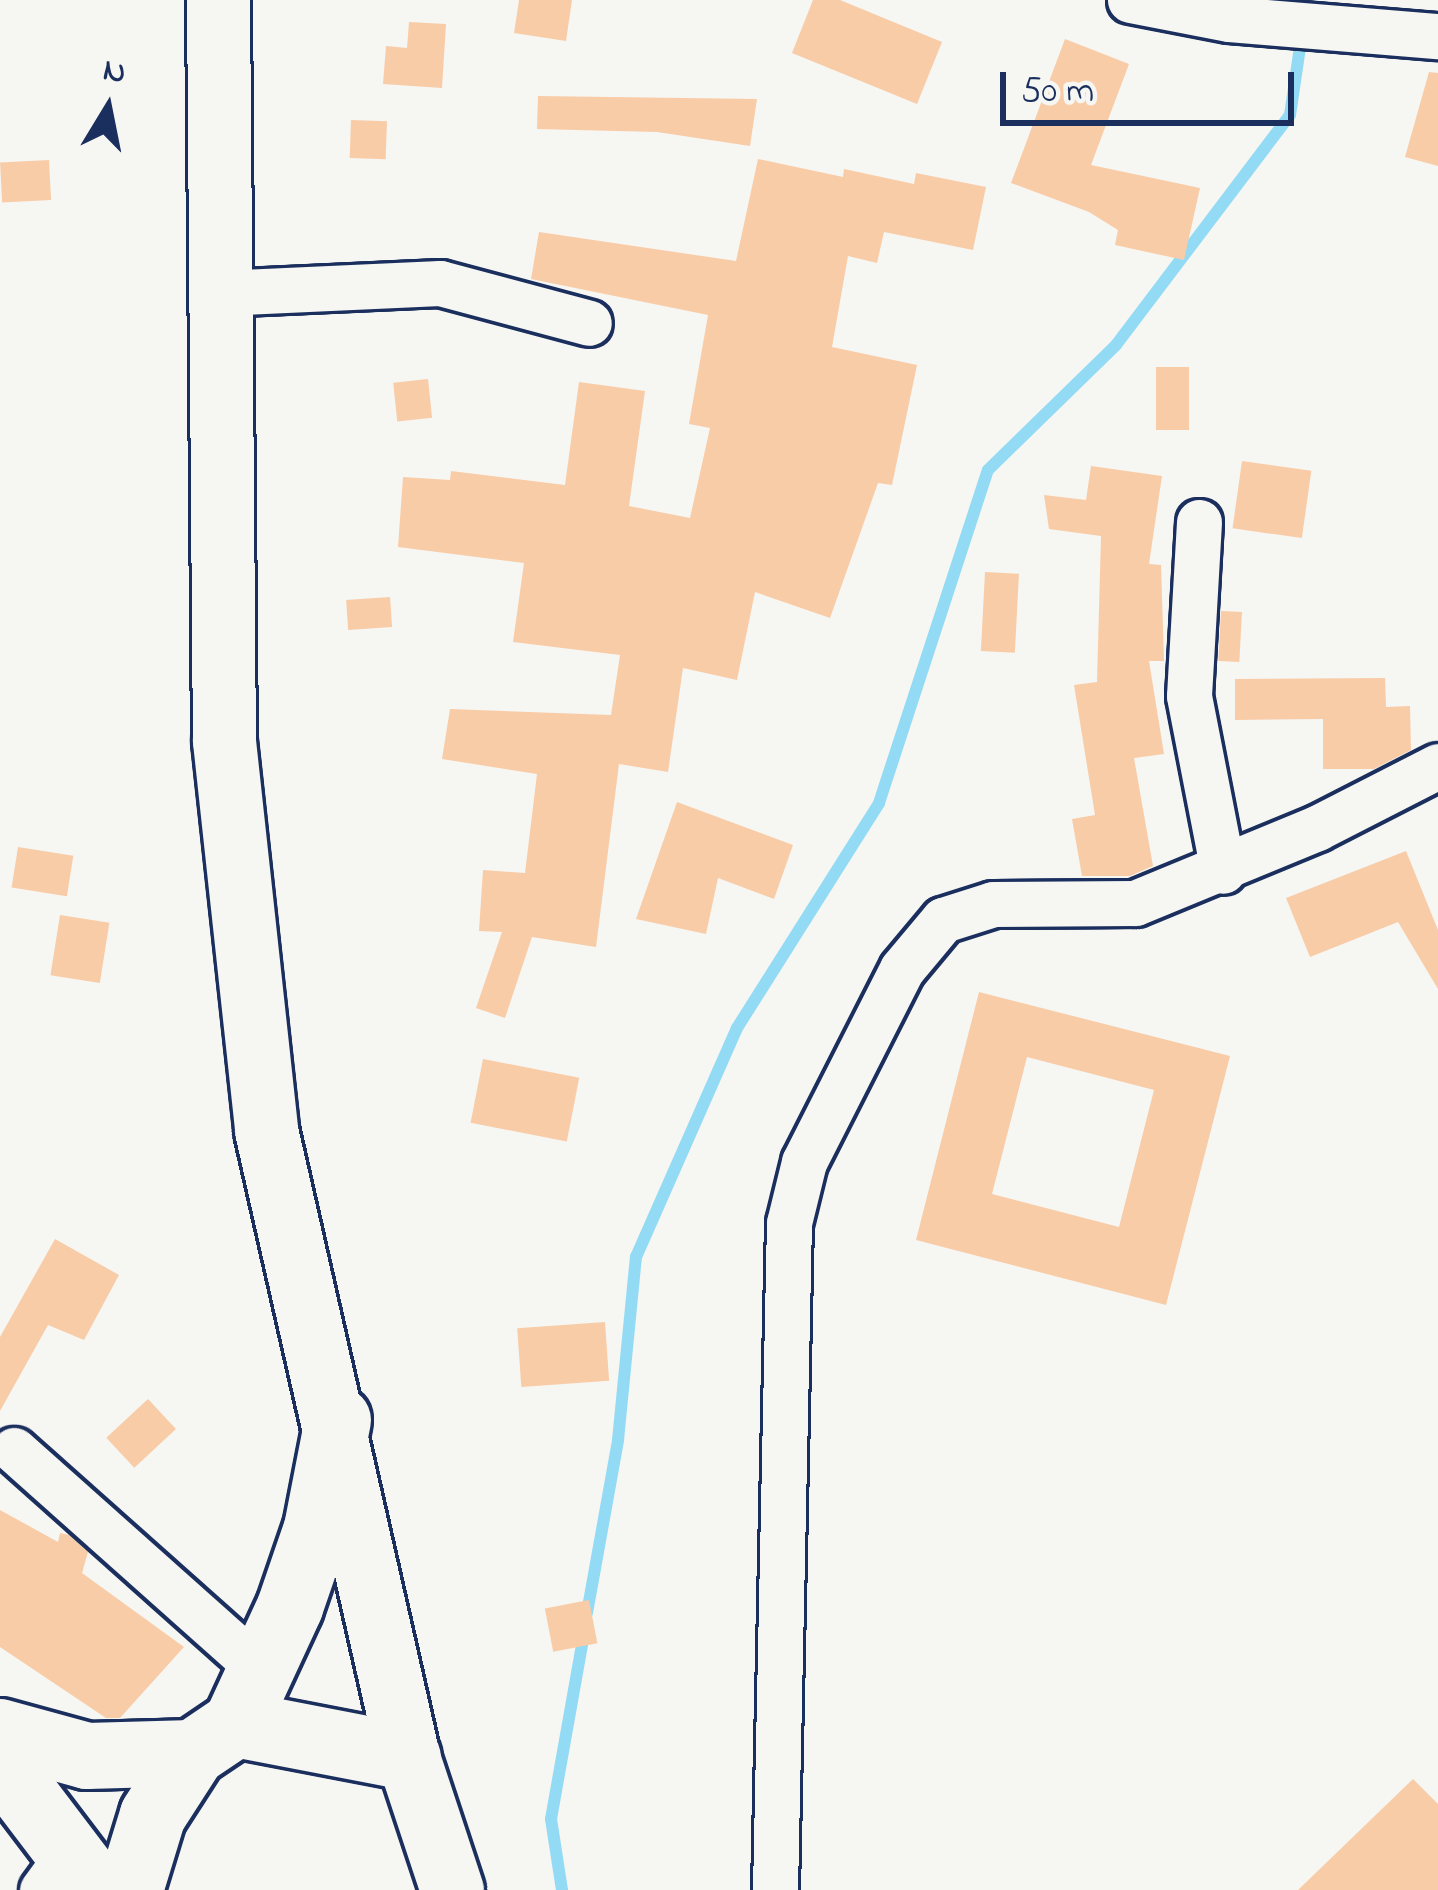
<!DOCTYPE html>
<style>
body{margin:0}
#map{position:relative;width:1438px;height:1890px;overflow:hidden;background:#f6f6f2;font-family:"Indie Flower",sans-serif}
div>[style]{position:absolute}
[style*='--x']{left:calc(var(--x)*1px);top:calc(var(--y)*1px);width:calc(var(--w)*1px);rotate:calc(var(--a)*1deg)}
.stream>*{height:12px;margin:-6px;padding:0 6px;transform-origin:6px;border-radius:6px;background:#93dbf5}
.building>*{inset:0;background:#f9cca8;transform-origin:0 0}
.roads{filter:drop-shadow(3px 0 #1b2f5e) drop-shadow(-3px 0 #1b2f5e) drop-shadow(0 3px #1b2f5e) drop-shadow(0 -3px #1b2f5e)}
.street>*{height:45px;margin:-22.5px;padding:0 22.5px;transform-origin:22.5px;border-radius:22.5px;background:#f6f6f2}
.secondary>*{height:63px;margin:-31.5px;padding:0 31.5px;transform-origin:31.5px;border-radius:31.5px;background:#f6f6f2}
.primary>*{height:66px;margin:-33px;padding:0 33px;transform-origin:33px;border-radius:33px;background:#f6f6f2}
span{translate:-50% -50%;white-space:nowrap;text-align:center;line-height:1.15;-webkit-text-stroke:10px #f6f6f2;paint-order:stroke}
.north{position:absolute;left:48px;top:48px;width:120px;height:120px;-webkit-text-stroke:9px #f6f6f2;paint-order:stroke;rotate:10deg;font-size:33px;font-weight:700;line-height:48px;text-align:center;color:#1b2f5e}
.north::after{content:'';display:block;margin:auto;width:42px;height:54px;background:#1b2f5e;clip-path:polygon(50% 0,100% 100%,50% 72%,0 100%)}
.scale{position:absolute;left:1000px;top:72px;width:294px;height:54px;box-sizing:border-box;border:6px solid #1b2f5e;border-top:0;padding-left:15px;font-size:36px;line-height:42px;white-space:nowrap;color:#1b2f5e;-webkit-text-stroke:9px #f6f6f2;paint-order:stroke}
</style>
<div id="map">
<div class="stream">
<i style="--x:587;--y:1613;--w:176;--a:-79.8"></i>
<i style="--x:618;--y:1440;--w:184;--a:-84.4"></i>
<i style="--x:636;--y:1257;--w:250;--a:-66.2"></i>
<i style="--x:737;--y:1028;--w:266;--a:-57.7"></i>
<i style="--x:879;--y:803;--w:350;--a:-71.9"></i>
<i style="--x:988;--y:470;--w:179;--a:-44.3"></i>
<i style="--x:1116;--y:345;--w:288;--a:-52.9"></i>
<i style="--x:1290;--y:115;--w:116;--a:-81.6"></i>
<i style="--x:562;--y:1890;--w:72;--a:-98.8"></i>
<i style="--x:551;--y:1819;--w:188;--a:-79.9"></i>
</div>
<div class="building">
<i style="clip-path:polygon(519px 0,572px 0,566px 41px,514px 33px)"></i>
<i style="clip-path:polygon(813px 0,840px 0,942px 42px,917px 104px,792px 53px)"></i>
<i style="clip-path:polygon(409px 22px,446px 24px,442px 88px,383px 84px,386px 46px,407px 48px)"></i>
<i style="clip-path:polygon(1065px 39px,1129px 64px,1091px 165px,1200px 188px,1184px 260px,1115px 245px,1118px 230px,1089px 212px,1011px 183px)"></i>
<i style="clip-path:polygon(1429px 72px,1438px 73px,1438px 166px,1405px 157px)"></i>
<i style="clip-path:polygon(538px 96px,757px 99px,750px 146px,657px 132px,537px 129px)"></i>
<i style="left:351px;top:120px;width:36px;height:38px;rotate:2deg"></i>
<i style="clip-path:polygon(758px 159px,843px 177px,844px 169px,914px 184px,916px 173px,986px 187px,973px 250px,884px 232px,877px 263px,848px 256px,832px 347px,917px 365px,892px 485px,878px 483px,830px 618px,755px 592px,737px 680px,683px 668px,668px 772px,619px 764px,596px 947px,532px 937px,505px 1018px,476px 1008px,502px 932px,479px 931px,483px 870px,525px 873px,537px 774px,442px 759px,450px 709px,611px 715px,620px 655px,513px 642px,524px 563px,398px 547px,403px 477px,450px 480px,451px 471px,565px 485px,579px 382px,645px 391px,629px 506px,690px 518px,710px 428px,689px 424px,708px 315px,531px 279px,539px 232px,736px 261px)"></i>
<i style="left:49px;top:160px;width:40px;height:49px;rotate:87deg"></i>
<i style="left:1156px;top:367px;width:33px;height:63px"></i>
<i style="left:428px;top:379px;width:39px;height:35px;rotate:84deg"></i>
<i style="left:1242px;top:461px;width:70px;height:68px;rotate:8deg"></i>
<i style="clip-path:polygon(1091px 466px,1162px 476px,1149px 564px,1161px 565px,1164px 661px,1149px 661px,1164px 754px,1134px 758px,1153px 866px,1130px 876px,1082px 876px,1072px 819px,1095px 815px,1074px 685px,1097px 682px,1101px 536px,1049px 529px,1044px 495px,1086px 500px)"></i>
<i style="left:985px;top:572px;width:34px;height:79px;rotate:3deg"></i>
<i style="left:390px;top:597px;width:30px;height:44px;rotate:86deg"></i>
<i style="left:1221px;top:611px;width:21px;height:50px;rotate:3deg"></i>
<i style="clip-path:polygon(1385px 678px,1386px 707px,1410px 706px,1411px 750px,1374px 769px,1323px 769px,1323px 719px,1235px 720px,1235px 679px)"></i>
<i style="clip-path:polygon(677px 802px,793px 845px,774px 899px,718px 878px,706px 934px,636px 919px)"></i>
<i style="left:18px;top:847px;width:56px;height:41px;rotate:9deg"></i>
<i style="clip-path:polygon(1406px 851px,1438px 930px,1438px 989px,1398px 922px,1310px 957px,1286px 898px)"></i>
<i style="left:60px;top:915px;width:50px;height:61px;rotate:9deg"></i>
<i style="clip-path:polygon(evenodd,979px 992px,1230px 1056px,1166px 1305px,916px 1240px,979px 992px,1027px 1057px,1154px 1090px,1119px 1227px,992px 1194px,1027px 1057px)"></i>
<i style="left:483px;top:1059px;width:98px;height:65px;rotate:11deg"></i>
<i style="clip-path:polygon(55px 1239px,119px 1275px,84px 1340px,48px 1325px,0 1411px,0 1337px)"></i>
<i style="left:605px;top:1322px;width:59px;height:88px;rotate:86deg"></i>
<i style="left:148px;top:1399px;width:41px;height:57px;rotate:47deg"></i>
<i style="clip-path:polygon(0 1510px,58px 1542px,60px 1533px,69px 1535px,88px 1552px,82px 1573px,184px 1647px,120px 1718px,106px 1718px,0 1647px)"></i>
<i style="left:589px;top:1600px;width:44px;height:45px;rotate:79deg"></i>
<i style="clip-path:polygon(1413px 1779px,1438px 1804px,1438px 1890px,1298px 1890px)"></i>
</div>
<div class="roads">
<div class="street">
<i style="--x:1130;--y:0;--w:101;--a:10.9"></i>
<i style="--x:1229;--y:19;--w:210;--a:4.7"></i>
<i style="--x:220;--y:293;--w:220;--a:-2.6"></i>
<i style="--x:440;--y:283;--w:154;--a:15"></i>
<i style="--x:1199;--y:522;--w:174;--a:93.3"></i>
<i style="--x:1189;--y:696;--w:178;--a:79"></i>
<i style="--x:14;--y:1450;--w:329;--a:41.7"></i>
<i style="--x:42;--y:1890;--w:46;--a:-53.9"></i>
<i style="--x:775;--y:1890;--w:667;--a:-88.8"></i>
<i style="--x:789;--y:1223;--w:63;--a:-76.2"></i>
<i style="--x:804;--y:1162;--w:216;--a:-63.1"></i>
<i style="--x:902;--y:969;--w:64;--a:-50.1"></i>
<i style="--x:943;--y:920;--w:52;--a:-17.7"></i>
<i style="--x:993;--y:904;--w:142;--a:-0.4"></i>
<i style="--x:1135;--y:903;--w:197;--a:-22.4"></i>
<i style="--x:1317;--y:828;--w:136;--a:-27.1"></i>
</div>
<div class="secondary">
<i style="--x:218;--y:0;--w:741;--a:89.54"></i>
<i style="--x:224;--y:741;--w:391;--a:83.8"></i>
<i style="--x:266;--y:1130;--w:643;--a:77.24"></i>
<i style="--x:408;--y:1757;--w:140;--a:71.7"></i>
</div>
<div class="primary">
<i style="--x:236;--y:1724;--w:175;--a:10.9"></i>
<i style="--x:0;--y:1732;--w:90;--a:15.4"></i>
<i style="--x:87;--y:1756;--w:106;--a:-1.6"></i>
<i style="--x:0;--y:1762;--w:161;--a:52.8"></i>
<i style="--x:130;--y:1890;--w:78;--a:-73"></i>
<i style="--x:153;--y:1815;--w:74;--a:-57.2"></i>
<i style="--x:193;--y:1753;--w:52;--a:-34"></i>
<i style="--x:236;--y:1724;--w:129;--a:-65.2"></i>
<i style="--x:290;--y:1607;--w:83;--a:-71.1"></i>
<i style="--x:317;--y:1528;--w:110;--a:-79"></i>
</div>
</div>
<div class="north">N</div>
<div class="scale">50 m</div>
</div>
